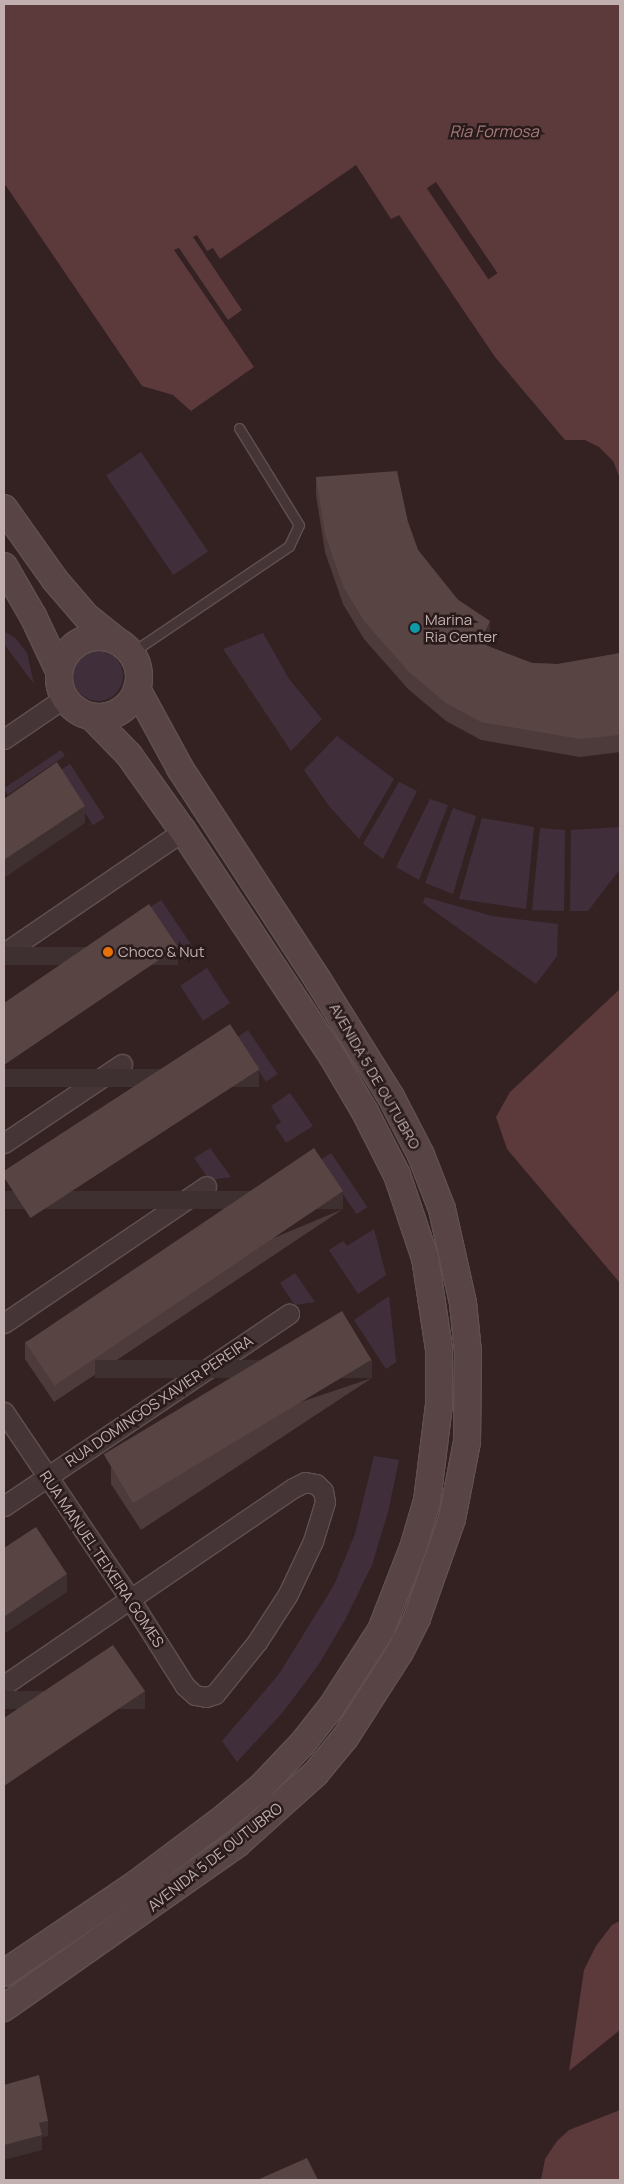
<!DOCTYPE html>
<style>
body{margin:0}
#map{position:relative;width:624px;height:2184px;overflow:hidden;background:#342223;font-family:Manrope,sans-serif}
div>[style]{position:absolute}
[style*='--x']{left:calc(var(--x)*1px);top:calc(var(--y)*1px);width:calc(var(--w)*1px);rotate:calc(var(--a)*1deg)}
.green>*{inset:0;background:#402e3b;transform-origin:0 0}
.round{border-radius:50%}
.water>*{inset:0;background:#5c393a}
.pier>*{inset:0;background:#342223;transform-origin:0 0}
.roads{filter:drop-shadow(1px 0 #605050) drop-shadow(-1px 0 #605050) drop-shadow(0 1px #605050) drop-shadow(0 -1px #605050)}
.lane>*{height:9px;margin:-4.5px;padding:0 4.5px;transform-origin:4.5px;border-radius:4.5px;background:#453536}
.street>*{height:19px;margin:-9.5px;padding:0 9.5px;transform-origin:9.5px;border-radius:9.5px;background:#453536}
.secondary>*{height:26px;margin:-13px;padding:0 13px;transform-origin:13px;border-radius:13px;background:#584444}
.secondary>.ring{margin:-13px;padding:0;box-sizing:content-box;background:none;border:26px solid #584444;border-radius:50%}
.wall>*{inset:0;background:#4d3a3a}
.shaded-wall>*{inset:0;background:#3e3030;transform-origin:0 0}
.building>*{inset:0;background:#594444;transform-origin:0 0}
.dots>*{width:14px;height:14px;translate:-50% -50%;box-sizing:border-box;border:2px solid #2a1b1b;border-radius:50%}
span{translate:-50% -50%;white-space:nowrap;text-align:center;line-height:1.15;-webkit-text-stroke:5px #2a1b1b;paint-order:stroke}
.poi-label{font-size:15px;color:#c2b0b0}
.left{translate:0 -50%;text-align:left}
.street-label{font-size:15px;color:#c2b0b0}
.water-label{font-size:16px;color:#a77b7c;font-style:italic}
.frame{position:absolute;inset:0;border:5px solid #c2b0b0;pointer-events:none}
</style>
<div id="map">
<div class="green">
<i style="left:141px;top:452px;width:120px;height:42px;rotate:56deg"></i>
<i style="clip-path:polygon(4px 631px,15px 638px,27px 653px,34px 684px,4px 644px)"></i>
<i style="clip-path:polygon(263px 633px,289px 679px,322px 719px,291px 751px,223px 649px)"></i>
<i class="round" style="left:73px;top:651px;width:50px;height:50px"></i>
<i style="clip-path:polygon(337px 736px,394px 779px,359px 839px,329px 806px,304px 770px)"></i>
<i style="left:61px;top:750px;width:7px;height:69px;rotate:56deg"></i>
<i style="left:70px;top:764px;width:64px;height:14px;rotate:57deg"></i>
<i style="clip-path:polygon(399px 782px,417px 791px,383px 859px,363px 844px)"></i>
<i style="clip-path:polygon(430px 799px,448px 805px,419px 880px,396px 867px)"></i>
<i style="clip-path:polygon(453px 808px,476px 816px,453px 894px,425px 883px)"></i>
<i style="clip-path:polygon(482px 818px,534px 827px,526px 909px,459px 899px)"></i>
<i style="clip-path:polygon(620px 827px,620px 869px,588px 911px,570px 911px,571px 830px)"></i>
<i style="clip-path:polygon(540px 828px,565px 830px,564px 911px,532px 910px)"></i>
<i style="clip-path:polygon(425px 897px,492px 916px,558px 924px,557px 956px,536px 984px,423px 903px)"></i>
<i style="left:161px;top:900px;width:63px;height:14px;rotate:56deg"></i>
<i style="left:207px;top:968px;width:42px;height:32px;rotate:57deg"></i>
<i style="left:248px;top:1030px;width:53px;height:14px;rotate:56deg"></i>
<i style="clip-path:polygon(290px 1093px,313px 1126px,286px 1143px,275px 1126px,281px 1122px,271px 1106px)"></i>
<i style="clip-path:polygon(210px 1148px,231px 1177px,209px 1180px,206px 1175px,194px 1158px)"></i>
<i style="left:331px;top:1153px;width:65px;height:13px;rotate:56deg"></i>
<i style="clip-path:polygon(374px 1229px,386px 1275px,358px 1294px,329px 1250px,343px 1241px,347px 1246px)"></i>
<i style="clip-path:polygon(295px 1273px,315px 1302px,295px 1305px,290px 1298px,280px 1283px)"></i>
<i style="clip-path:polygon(389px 1296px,396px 1362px,386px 1369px,354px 1320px)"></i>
<i style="clip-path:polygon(374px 1456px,399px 1460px,388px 1512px,372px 1565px,345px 1620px,317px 1667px,282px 1713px,237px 1762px,222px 1741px,279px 1674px,334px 1585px,355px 1534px)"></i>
</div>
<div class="water">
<i style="clip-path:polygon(4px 4px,620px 4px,620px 478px,613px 461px,599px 447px,585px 440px,565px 440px,495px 357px,399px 215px,391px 219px,356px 165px,220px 259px,213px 248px,207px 251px,197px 235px,193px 237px,242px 310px,228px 320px,179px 248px,174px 250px,254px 367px,191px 411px,173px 395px,142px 386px,4px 183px)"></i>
<i style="clip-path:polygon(620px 989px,620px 1283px,507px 1149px,496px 1117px,510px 1092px)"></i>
<i style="clip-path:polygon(620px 1921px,620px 2030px,569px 2071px,584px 1970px,596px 1946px,612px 1925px)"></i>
<i style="clip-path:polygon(620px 2110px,620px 2180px,541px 2180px,545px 2159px,557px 2141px,569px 2130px)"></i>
</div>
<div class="pier">
<i style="left:436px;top:182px;width:110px;height:11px;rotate:56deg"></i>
</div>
<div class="roads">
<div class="lane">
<i style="--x:131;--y:653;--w:191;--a:-34.1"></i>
<i style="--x:289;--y:546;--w:23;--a:-65"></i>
<i style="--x:299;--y:525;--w:114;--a:-121.7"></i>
</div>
<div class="street">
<i style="--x:4;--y:739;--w:73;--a:-34.3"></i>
<i style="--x:4;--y:953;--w:217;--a:-34.3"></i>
<i style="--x:4;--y:1143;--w:142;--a:-33.8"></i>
<i style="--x:4;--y:1323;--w:244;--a:-34.1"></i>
<i style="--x:4;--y:1412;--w:225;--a:56"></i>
<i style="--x:130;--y:1599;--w:103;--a:57.7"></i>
<i style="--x:185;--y:1686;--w:13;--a:42"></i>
<i style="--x:195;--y:1695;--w:11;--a:10"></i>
<i style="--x:206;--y:1697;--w:9;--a:-18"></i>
<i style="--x:215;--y:1694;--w:67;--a:-51.1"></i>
<i style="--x:257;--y:1642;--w:57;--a:-57.1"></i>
<i style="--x:288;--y:1594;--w:59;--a:-64.7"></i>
<i style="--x:313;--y:1541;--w:41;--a:-72.9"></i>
<i style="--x:325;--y:1502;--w:11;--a:-100"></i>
<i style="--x:323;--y:1491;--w:10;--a:-135"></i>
<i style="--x:316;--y:1484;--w:11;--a:-170"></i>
<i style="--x:305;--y:1482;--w:13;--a:153"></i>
<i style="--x:293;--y:1488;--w:197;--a:145.7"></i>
<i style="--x:130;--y:1599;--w:153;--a:145.7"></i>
<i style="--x:4;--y:1506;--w:344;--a:-34"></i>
</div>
<div class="secondary">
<i style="--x:4;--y:508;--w:88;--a:54.7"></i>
<i style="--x:55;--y:580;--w:48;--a:49.3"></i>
<i style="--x:86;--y:616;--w:38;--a:39"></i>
<i style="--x:4;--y:566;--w:58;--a:59.9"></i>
<i style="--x:33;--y:616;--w:61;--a:64.7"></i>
<i class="ring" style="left:59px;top:637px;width:54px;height:54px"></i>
<i style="--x:4;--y:1973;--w:159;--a:-34"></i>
<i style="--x:136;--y:1884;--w:105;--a:-36.9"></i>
<i style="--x:220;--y:1821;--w:53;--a:-39.7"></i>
<i style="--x:261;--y:1787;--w:59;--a:-46.4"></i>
<i style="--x:302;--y:1744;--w:48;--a:-51.7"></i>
<i style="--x:332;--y:1706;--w:90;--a:-57.2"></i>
<i style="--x:381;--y:1630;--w:88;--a:-68.7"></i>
<i style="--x:413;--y:1548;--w:49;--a:-73.4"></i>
<i style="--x:427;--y:1501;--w:97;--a:-82.9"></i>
<i style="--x:439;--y:1405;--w:56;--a:-90"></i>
<i style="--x:439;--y:1349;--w:92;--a:-98.7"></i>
<i style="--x:425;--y:1258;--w:88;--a:-108.6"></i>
<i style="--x:397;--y:1175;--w:71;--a:-116.9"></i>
<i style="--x:365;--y:1112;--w:65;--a:-120.5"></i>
<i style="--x:332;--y:1056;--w:270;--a:-123.5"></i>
<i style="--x:183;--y:831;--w:93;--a:-125.4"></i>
<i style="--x:129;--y:755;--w:53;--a:-134.2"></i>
<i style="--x:4;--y:2008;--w:285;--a:-35.1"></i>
<i style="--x:237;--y:1844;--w:106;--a:-41.9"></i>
<i style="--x:316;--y:1773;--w:45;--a:-50.4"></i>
<i style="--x:345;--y:1738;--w:102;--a:-57.4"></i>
<i style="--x:400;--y:1652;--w:38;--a:-63"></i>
<i style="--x:417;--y:1618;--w:105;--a:-70.5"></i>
<i style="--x:452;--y:1519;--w:78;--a:-79"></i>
<i style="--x:467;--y:1442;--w:90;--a:-89.4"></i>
<i style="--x:468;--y:1352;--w:49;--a:-95.8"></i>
<i style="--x:463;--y:1303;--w:96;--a:-102.6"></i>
<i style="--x:442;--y:1209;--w:58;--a:-111.3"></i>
<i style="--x:421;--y:1155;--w:65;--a:-117.3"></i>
<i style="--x:391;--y:1097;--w:138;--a:-122"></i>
<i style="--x:318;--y:980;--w:253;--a:-123.1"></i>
<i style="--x:180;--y:768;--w:90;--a:-118.6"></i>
</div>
</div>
<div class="wall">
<i style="clip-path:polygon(316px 477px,408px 522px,418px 550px,490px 639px,487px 646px,532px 663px,558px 664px,620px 653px,620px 752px,580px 757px,481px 740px,446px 721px,408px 689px,364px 639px,343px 604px,325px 552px,316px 495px)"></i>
<i style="clip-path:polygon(343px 1209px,54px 1402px,25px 1359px,25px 1342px)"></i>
<i style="clip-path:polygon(372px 1378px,141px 1530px,111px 1484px,111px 1466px)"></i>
</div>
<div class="shaded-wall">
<i style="clip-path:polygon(490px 621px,490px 639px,480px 660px,480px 643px)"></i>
<i style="clip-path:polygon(85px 806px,85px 823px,4px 878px,4px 860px)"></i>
<i style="left:178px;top:947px;width:18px;height:210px;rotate:90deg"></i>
<i style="left:259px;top:1069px;width:18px;height:308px;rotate:90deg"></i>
<i style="left:343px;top:1191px;width:18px;height:348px;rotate:90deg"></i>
<i style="left:372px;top:1360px;width:18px;height:277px;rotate:90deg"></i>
<i style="clip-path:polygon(67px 1574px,67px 1592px,4px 1634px,4px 1617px)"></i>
<i style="left:145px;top:1691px;width:18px;height:170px;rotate:90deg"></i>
<i style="clip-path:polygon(48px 2121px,48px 2136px,42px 2137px,42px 2150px,4px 2160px,4px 2145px,39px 2123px)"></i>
</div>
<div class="building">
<i style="clip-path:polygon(397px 471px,408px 522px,418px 550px,457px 599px,490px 621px,480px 643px,532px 663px,558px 664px,620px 653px,620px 735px,580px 739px,481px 722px,446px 703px,408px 671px,364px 621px,343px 586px,325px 534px,316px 477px)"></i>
<i style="clip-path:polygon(57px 762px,85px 806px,4px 860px,4px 799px)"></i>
<i style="clip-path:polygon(149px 904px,178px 947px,4px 1065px,4px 1003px)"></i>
<i style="left:230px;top:1024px;width:54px;height:273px;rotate:57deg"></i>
<i style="left:314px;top:1148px;width:52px;height:348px;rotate:56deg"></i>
<i style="left:342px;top:1311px;width:57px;height:278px;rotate:59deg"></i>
<i style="clip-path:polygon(36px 1527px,67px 1574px,4px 1617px,4px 1548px)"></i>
<i style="clip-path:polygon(113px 1645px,145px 1691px,4px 1786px,4px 1718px)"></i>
<i style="clip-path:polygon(39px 2075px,48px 2121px,39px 2123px,42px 2135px,4px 2145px,4px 2085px)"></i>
<i style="clip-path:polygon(307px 2158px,318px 2180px,257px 2180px)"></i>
</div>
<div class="dots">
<i style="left:415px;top:628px;background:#0f9aa8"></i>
<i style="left:108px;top:952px;background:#e8710a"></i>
</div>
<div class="poi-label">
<span class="left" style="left:425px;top:628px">Marina<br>Ria Center</span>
<span class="left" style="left:118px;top:952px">Choco &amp; Nut</span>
</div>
<div class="street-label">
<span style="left:375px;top:1076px;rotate:60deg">AVENIDA 5 DE OUTUBRO</span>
<span style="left:159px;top:1401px;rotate:-34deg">RUA DOMINGOS XAVIER PEREIRA</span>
<span style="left:102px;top:1559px;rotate:56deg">RUA MANUEL TEIXEIRA GOMES</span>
<span style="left:215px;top:1857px;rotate:-38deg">AVENIDA 5 DE OUTUBRO</span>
</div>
<div class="water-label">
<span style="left:494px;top:131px">Ria Formosa</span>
</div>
<div class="frame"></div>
</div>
